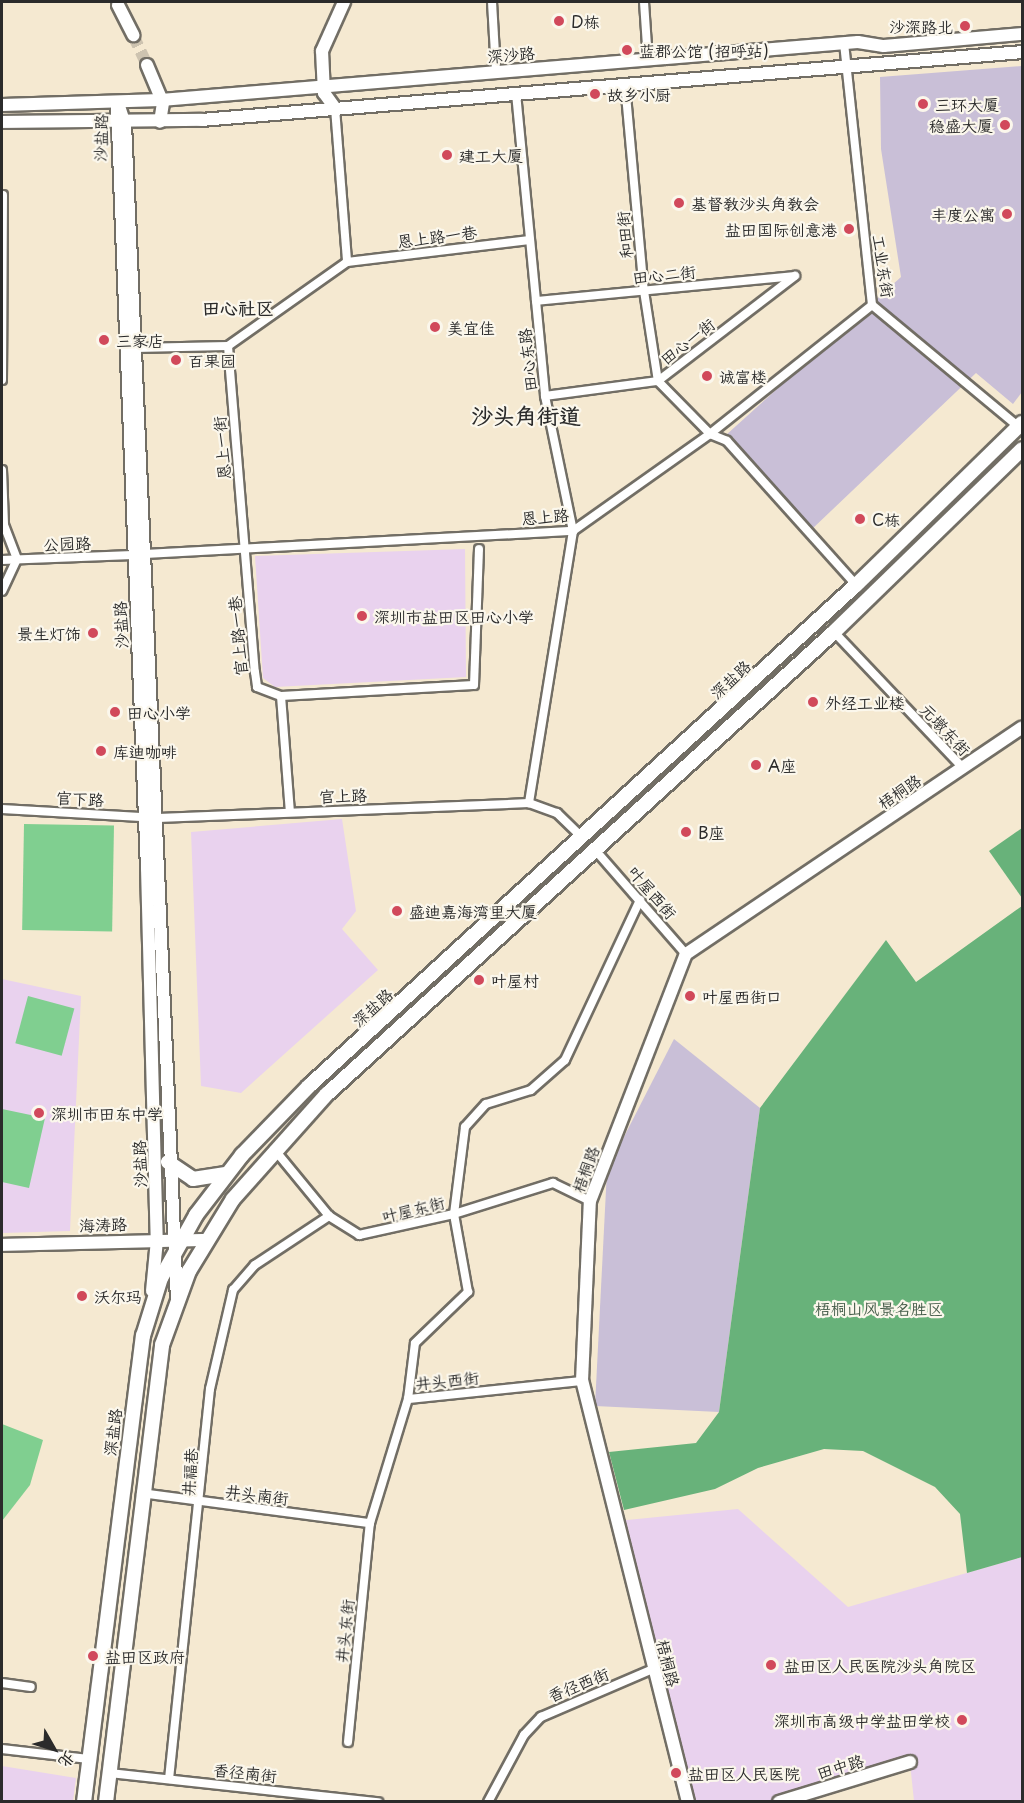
<!DOCTYPE html>
<meta charset="utf-8">
<style>
body{margin:0}
#map{position:relative;width:1024px;height:1803px;overflow:hidden;background:#f5e9d1;font-family:"Playpen Sans","LXGW WenKai TC",sans-serif}
div>[style]{position:absolute}
[style*='--x']{left:calc(var(--x)*1px);top:calc(var(--y)*1px);width:calc(var(--w)*1px);rotate:calc(var(--a)*1deg)}
.built>*{inset:0;background:#e9d2ee}
.industrial>*{inset:0;background:#c9bfd7}
.green>*{inset:0;background:#80cf90;transform-origin:0 0}
.forest>*{inset:0;background:#68b27a}
.secondary-tunnel>*{height:12px;margin-top:-6px;transform-origin:0;background:repeating-linear-gradient(90deg,#cdc3b0 0 12px,transparent 0 18px)}
.roads{filter:drop-shadow(2px 0 #726e65) drop-shadow(-2px 0 #726e65) drop-shadow(0 2px #726e65) drop-shadow(0 -2px #726e65)}
.street>*{height:8px;margin:-4px;padding:0 4px;transform-origin:4px;border-radius:4px;background:#fff}
.secondary>*{height:12px;margin:-6px;padding:0 6px;transform-origin:6px;border-radius:6px;background:#fff}
.primary>*{height:14px;margin:-7px;padding:0 7px;transform-origin:7px;border-radius:7px;background:#fff}
.dots>*{width:16px;height:16px;translate:-50% -50%;box-sizing:border-box;border:3px solid #fbf7ec;border-radius:50%}
span{translate:-50% -50%;white-space:nowrap;text-align:center;line-height:1.15;-webkit-text-stroke:4.5px #fbf7ec;paint-order:stroke}
.poi-label{font-size:16px;color:#2b2b2b}
.left{translate:0 -50%;text-align:left}
.right{translate:-100% -50%;text-align:right}
.street-label{font-size:16px;color:#2b2b2b}
.park-label{font-size:16px;color:#445c49}
.neighbourhood-label{font-size:18px;color:#2b2b2b;font-weight:700}
.district-label{font-size:22px;color:#2b2b2b;font-weight:700}
.frame{position:absolute;inset:0;border:3px solid #2b2b2b;pointer-events:none}
.north{position:absolute;left:24px;top:1719px;width:60px;height:60px;-webkit-text-stroke:4px #fbf7ec;paint-order:stroke;rotate:129deg;font-size:16px;font-weight:700;line-height:24px;text-align:center;color:#2b2b2b}
.north::after{content:'';display:block;margin:auto;width:21px;height:27px;background:#2b2b2b;clip-path:polygon(50% 0,100% 100%,50% 72%,0 100%)}
</style>
<div id="map">
<div class="built">
<i style="clip-path:polygon(465px 549px,466px 677px,275px 687px,263px 678px,255px 556px)"></i>
<i style="clip-path:polygon(342px 819px,356px 911px,342px 929px,378px 970px,241px 1093px,201px 1086px,191px 832px)"></i>
<i style="clip-path:polygon(2px 979px,81px 996px,70px 1231px,2px 1233px)"></i>
<i style="clip-path:polygon(738px 1509px,848px 1607px,1022px 1557px,1022px 1801px,914px 1801px,910px 1763px,779px 1801px,689px 1801px,617px 1521px)"></i>
<i style="clip-path:polygon(2px 1766px,76px 1778px,73px 1801px,2px 1801px)"></i>
</div>
<div class="industrial">
<i style="clip-path:polygon(1022px 66px,1022px 392px,1013px 404px,976px 373px,811px 530px,726px 435px,901px 277px,881px 149px,880px 77px)"></i>
<i style="clip-path:polygon(674px 1039px,760px 1108px,719px 1412px,595px 1406px,607px 1170px)"></i>
</div>
<div class="green">
<i style="left:24px;top:824px;width:90px;height:106px;rotate:1deg"></i>
<i style="left:28px;top:996px;width:48px;height:49px;rotate:15deg"></i>
<i style="clip-path:polygon(2px 1109px,45px 1118px,29px 1188px,2px 1182px)"></i>
<i style="clip-path:polygon(2px 1424px,43px 1440px,30px 1485px,2px 1521px)"></i>
</div>
<div class="forest">
<i style="clip-path:polygon(1022px 828px,1022px 898px,989px 851px)"></i>
<i style="clip-path:polygon(1022px 906px,1022px 1557px,967px 1573px,960px 1514px,935px 1487px,863px 1451px,824px 1449px,758px 1468px,715px 1489px,624px 1510px,609px 1452px,696px 1443px,719px 1412px,760px 1108px,886px 940px,916px 982px)"></i>
</div>
<div class="secondary-tunnel">
<i style="--x:133;--y:35;--w:33;--a:65"></i>
</div>
<div class="roads">
<div class="street">
<i style="--x:492;--y:2;--w:70;--a:86.7"></i>
<i style="--x:644;--y:2;--w:58;--a:86.1"></i>
<i style="--x:844;--y:43;--w:263;--a:83.9"></i>
<i style="--x:872;--y:305;--w:191;--a:39.7"></i>
<i style="--x:625;--y:84;--w:208;--a:84.8"></i>
<i style="--x:644;--y:291;--w:91;--a:81.2"></i>
<i style="--x:658;--y:381;--w:74;--a:45.5"></i>
<i style="--x:710;--y:434;--w:18;--a:22"></i>
<i style="--x:727;--y:441;--w:193;--a:48.1"></i>
<i style="--x:516;--y:93;--w:304;--a:84.5"></i>
<i style="--x:545;--y:396;--w:138;--a:78.3"></i>
<i style="--x:573;--y:531;--w:276;--a:99.2"></i>
<i style="--x:529;--y:803;--w:30;--a:20"></i>
<i style="--x:557;--y:813;--w:36;--a:44"></i>
<i style="--x:335;--y:108;--w:154;--a:85.5"></i>
<i style="--x:536;--y:301;--w:259;--a:-5.5"></i>
<i style="--x:228;--y:346;--w:327;--a:85.3"></i>
<i style="--x:255;--y:672;--w:15;--a:82"></i>
<i style="--x:257;--y:687;--w:26;--a:21"></i>
<i style="--x:281;--y:696;--w:116;--a:85.6"></i>
<i style="--x:135;--y:348;--w:93;--a:-1.2"></i>
<i style="--x:228;--y:346;--w:146;--a:-35.2"></i>
<i style="--x:347;--y:262;--w:184;--a:-6.9"></i>
<i style="--x:2;--y:380;--w:185;--a:-89.7"></i>
<i style="--x:545;--y:396;--w:114;--a:-7.6"></i>
<i style="--x:658;--y:381;--w:173;--a:-37.5"></i>
<i style="--x:2;--y:470;--w:55;--a:87.9"></i>
<i style="--x:4;--y:525;--w:36;--a:69"></i>
<i style="--x:17;--y:559;--w:35;--a:115"></i>
<i style="--x:145;--y:554;--w:429;--a:-3.1"></i>
<i style="--x:573;--y:531;--w:168;--a:-35.3"></i>
<i style="--x:710;--y:434;--w:207;--a:-38.5"></i>
<i style="--x:2;--y:560;--w:131;--a:-2.2"></i>
<i style="--x:834;--y:632;--w:187;--a:46.5"></i>
<i style="--x:281;--y:696;--w:193;--a:-3.3"></i>
<i style="--x:474;--y:685;--w:136;--a:-87.9"></i>
<i style="--x:2;--y:809;--w:156;--a:3.3"></i>
<i style="--x:158;--y:818;--w:371;--a:-2.3"></i>
<i style="--x:596;--y:851;--w:137;--a:48.9"></i>
<i style="--x:274;--y:1149;--w:87;--a:50.6"></i>
<i style="--x:329;--y:1216;--w:36;--a:32"></i>
<i style="--x:359;--y:1235;--w:97;--a:-12.5"></i>
<i style="--x:454;--y:1214;--w:104;--a:-17.4"></i>
<i style="--x:553;--y:1183;--w:41;--a:25.9"></i>
<i style="--x:408;--y:1399;--w:56;--a:-82.9"></i>
<i style="--x:415;--y:1343;--w:74;--a:-43.9"></i>
<i style="--x:468;--y:1292;--w:79;--a:-100.2"></i>
<i style="--x:454;--y:1214;--w:88;--a:-82.8"></i>
<i style="--x:465;--y:1127;--w:31;--a:-48"></i>
<i style="--x:486;--y:1104;--w:47;--a:-17.3"></i>
<i style="--x:531;--y:1090;--w:45;--a:-41.4"></i>
<i style="--x:565;--y:1060;--w:177;--a:-64.9"></i>
<i style="--x:141;--y:1493;--w:231;--a:7.5"></i>
<i style="--x:2;--y:1683;--w:29;--a:8"></i>
<i style="--x:348;--y:1742;--w:220;--a:-84.3"></i>
<i style="--x:370;--y:1523;--w:130;--a:-73"></i>
<i style="--x:408;--y:1399;--w:175;--a:-5.9"></i>
<i style="--x:2;--y:1749;--w:87;--a:6.6"></i>
<i style="--x:109;--y:1773;--w:271;--a:6.2"></i>
<i style="--x:169;--y:1779;--w:392;--a:-84"></i>
<i style="--x:210;--y:1389;--w:102;--a:-76.9"></i>
<i style="--x:233;--y:1290;--w:33;--a:-49"></i>
<i style="--x:255;--y:1265;--w:89;--a:-33.5"></i>
<i style="--x:488;--y:1802;--w:76;--a:-61.8"></i>
<i style="--x:524;--y:1735;--w:25;--a:-47"></i>
<i style="--x:541;--y:1717;--w:122;--a:-23.2"></i>
</div>
<div class="secondary">
<i style="--x:118;--y:5;--w:34;--a:63"></i>
<i style="--x:147;--y:65;--w:41;--a:67.2"></i>
<i style="--x:163;--y:103;--w:19;--a:99"></i>
<i style="--x:117;--y:102;--w:767;--a:87.76"></i>
<i style="--x:147;--y:868;--w:372;--a:88.5"></i>
<i style="--x:157;--y:1240;--w:51;--a:95.6"></i>
<i style="--x:2;--y:105;--w:159;--a:-1.8"></i>
<i style="--x:161;--y:100;--w:699;--a:-4.76"></i>
<i style="--x:858;--y:42;--w:26;--a:9"></i>
<i style="--x:884;--y:46;--w:139;--a:-5"></i>
<i style="--x:119;--y:106;--w:19;--a:72"></i>
<i style="--x:125;--y:124;--w:1176;--a:87.47"></i>
<i style="--x:335;--y:108;--w:19;--a:-126"></i>
<i style="--x:324;--y:93;--w:42;--a:-92.7"></i>
<i style="--x:322;--y:51;--w:54;--a:-65.8"></i>
<i style="--x:2;--y:122;--w:199;--a:-0.6"></i>
<i style="--x:201;--y:120;--w:824;--a:-4.73"></i>
<i style="--x:2;--y:1245;--w:204;--a:-1.4"></i>
<i style="--x:688;--y:1802;--w:434;--a:-104.1"></i>
<i style="--x:582;--y:1381;--w:180;--a:-87.5"></i>
<i style="--x:590;--y:1201;--w:265;--a:-68.8"></i>
<i style="--x:686;--y:954;--w:405;--a:-34"></i>
<i style="--x:779;--y:1802;--w:137;--a:-17"></i>
</div>
<div class="primary">
<i style="--x:168;--y:1162;--w:30;--a:34"></i>
<i style="--x:193;--y:1179;--w:33;--a:-9"></i>
<i style="--x:84;--y:1802;--w:470;--a:-82.8"></i>
<i style="--x:143;--y:1336;--w:61;--a:-72.8"></i>
<i style="--x:161;--y:1278;--w:72;--a:-60.9"></i>
<i style="--x:196;--y:1215;--w:76;--a:-52.5"></i>
<i style="--x:242;--y:1155;--w:96;--a:-45.8"></i>
<i style="--x:309;--y:1086;--w:742;--a:-42.49"></i>
<i style="--x:856;--y:585;--w:232;--a:-44.3"></i>
<i style="--x:106;--y:1802;--w:460;--a:-83"></i>
<i style="--x:162;--y:1345;--w:79;--a:-70"></i>
<i style="--x:189;--y:1271;--w:84;--a:-58.6"></i>
<i style="--x:233;--y:1199;--w:141;--a:-48.2"></i>
<i style="--x:327;--y:1094;--w:686;--a:-42.34"></i>
<i style="--x:834;--y:632;--w:262;--a:-44.2"></i>
</div>
</div>
<div class="dots">
<i style="left:559px;top:21px;background:#d1495b"></i>
<i style="left:965px;top:26px;background:#d1495b"></i>
<i style="left:627px;top:50px;background:#d1495b"></i>
<i style="left:595px;top:94px;background:#d1495b"></i>
<i style="left:923px;top:104px;background:#d1495b"></i>
<i style="left:1005px;top:125px;background:#d1495b"></i>
<i style="left:447px;top:155px;background:#d1495b"></i>
<i style="left:679px;top:203px;background:#d1495b"></i>
<i style="left:1007px;top:214px;background:#d1495b"></i>
<i style="left:849px;top:229px;background:#d1495b"></i>
<i style="left:435px;top:327px;background:#d1495b"></i>
<i style="left:104px;top:340px;background:#d1495b"></i>
<i style="left:176px;top:360px;background:#d1495b"></i>
<i style="left:707px;top:376px;background:#d1495b"></i>
<i style="left:860px;top:519px;background:#d1495b"></i>
<i style="left:362px;top:616px;background:#d1495b"></i>
<i style="left:93px;top:633px;background:#d1495b"></i>
<i style="left:813px;top:702px;background:#d1495b"></i>
<i style="left:115px;top:712px;background:#d1495b"></i>
<i style="left:101px;top:751px;background:#d1495b"></i>
<i style="left:756px;top:765px;background:#d1495b"></i>
<i style="left:686px;top:832px;background:#d1495b"></i>
<i style="left:397px;top:911px;background:#d1495b"></i>
<i style="left:479px;top:980px;background:#d1495b"></i>
<i style="left:690px;top:996px;background:#d1495b"></i>
<i style="left:39px;top:1113px;background:#d1495b"></i>
<i style="left:82px;top:1296px;background:#d1495b"></i>
<i style="left:93px;top:1656px;background:#d1495b"></i>
<i style="left:771px;top:1665px;background:#d1495b"></i>
<i style="left:962px;top:1720px;background:#d1495b"></i>
<i style="left:676px;top:1773px;background:#d1495b"></i>
</div>
<div class="poi-label">
<span class="left" style="left:571px;top:21px">D栋</span>
<span class="right" style="left:953px;top:26px">沙深路北</span>
<span class="left" style="left:639px;top:50px">蓝郡公馆 (招呼站)</span>
<span class="left" style="left:607px;top:94px">故乡小厨</span>
<span class="left" style="left:935px;top:104px">三环大厦</span>
<span class="right" style="left:993px;top:125px">稳盛大厦</span>
<span class="left" style="left:459px;top:155px">建工大厦</span>
<span class="left" style="left:691px;top:203px">基督教沙头角教会</span>
<span class="right" style="left:995px;top:214px">丰度公寓</span>
<span class="right" style="left:837px;top:229px">盐田国际创意港</span>
<span class="left" style="left:447px;top:327px">美宜佳</span>
<span class="left" style="left:116px;top:340px">三家店</span>
<span class="left" style="left:188px;top:360px">百果园</span>
<span class="left" style="left:719px;top:376px">诚富楼</span>
<span class="left" style="left:872px;top:519px">C栋</span>
<span class="left" style="left:374px;top:616px">深圳市盐田区田心小学</span>
<span class="right" style="left:81px;top:633px">景生灯饰</span>
<span class="left" style="left:825px;top:702px">外经工业楼</span>
<span class="left" style="left:127px;top:712px">田心小学</span>
<span class="left" style="left:113px;top:751px">库迪咖啡</span>
<span class="left" style="left:768px;top:765px">A座</span>
<span class="left" style="left:698px;top:832px">B座</span>
<span class="left" style="left:409px;top:911px">盛迪嘉海湾里大厦</span>
<span class="left" style="left:491px;top:980px">叶屋村</span>
<span class="left" style="left:702px;top:996px">叶屋西街口</span>
<span class="left" style="left:51px;top:1113px">深圳市田东中学</span>
<span class="left" style="left:94px;top:1296px">沃尔玛</span>
<span class="left" style="left:105px;top:1656px">盐田区政府</span>
<span class="left" style="left:784px;top:1665px">盐田区人民医院沙头角院区</span>
<span class="right" style="left:950px;top:1720px">深圳市高级中学盐田学校</span>
<span class="left" style="left:688px;top:1773px">盐田区人民医院</span>
</div>
<div class="street-label">
<span style="left:511px;top:54px;rotate:-5deg">深沙路</span>
<span style="left:100px;top:138px;rotate:-89deg">沙盐路</span>
<span style="left:624px;top:235px;rotate:-95deg">和田街</span>
<span style="left:437px;top:236px;rotate:-7deg">恩上路一巷</span>
<span style="left:884px;top:266px;rotate:81deg">工业东街</span>
<span style="left:664px;top:274px;rotate:-6deg">田心二街</span>
<span style="left:687px;top:341px;rotate:-38deg">田心一街</span>
<span style="left:527px;top:360px;rotate:-96deg">田心东路</span>
<span style="left:221px;top:448px;rotate:-95deg">恩上一街</span>
<span style="left:545px;top:516px;rotate:-5deg">恩上路</span>
<span style="left:67px;top:543px;rotate:-2deg">公园路</span>
<span style="left:120px;top:625px;rotate:-93deg">沙盐路</span>
<span style="left:237px;top:636px;rotate:-95deg">官上路一巷</span>
<span style="left:730px;top:679px;rotate:-43deg">深盐路</span>
<span style="left:946px;top:729px;rotate:47deg">元墩东街</span>
<span style="left:899px;top:791px;rotate:-34deg">梧桐路</span>
<span style="left:343px;top:795px;rotate:-2deg">官上路</span>
<span style="left:80px;top:798px;rotate:3deg">官下路</span>
<span style="left:653px;top:892px;rotate:49deg">叶屋西街</span>
<span style="left:372px;top:1007px;rotate:-42deg">深盐路</span>
<span style="left:139px;top:1164px;rotate:-92deg">沙盐路</span>
<span style="left:585px;top:1169px;rotate:-70deg">梧桐路</span>
<span style="left:413px;top:1209px;rotate:-14deg">叶屋东街</span>
<span style="left:103px;top:1224px;rotate:-2deg">海涛路</span>
<span style="left:447px;top:1380px;rotate:-6deg">井头西街</span>
<span style="left:112px;top:1432px;rotate:-83deg">深盐路</span>
<span style="left:189px;top:1472px;rotate:-86deg">井福巷</span>
<span style="left:257px;top:1494px;rotate:7deg">井头南街</span>
<span style="left:344px;top:1631px;rotate:-84deg">井头东街</span>
<span style="left:669px;top:1663px;rotate:76deg">梧桐路</span>
<span style="left:578px;top:1684px;rotate:-22deg">香径西街</span>
<span style="left:840px;top:1766px;rotate:-17deg">田中路</span>
<span style="left:245px;top:1772px;rotate:6deg">香径南街</span>
</div>
<div class="park-label">
<span style="left:879px;top:1308px">梧桐山风景名胜区</span>
</div>
<div class="neighbourhood-label">
<span style="left:238px;top:308px">田心社区</span>
</div>
<div class="district-label">
<span style="left:526px;top:415px">沙头角街道</span>
</div>
<div class="frame"></div>
<div class="north">北</div>
</div>
